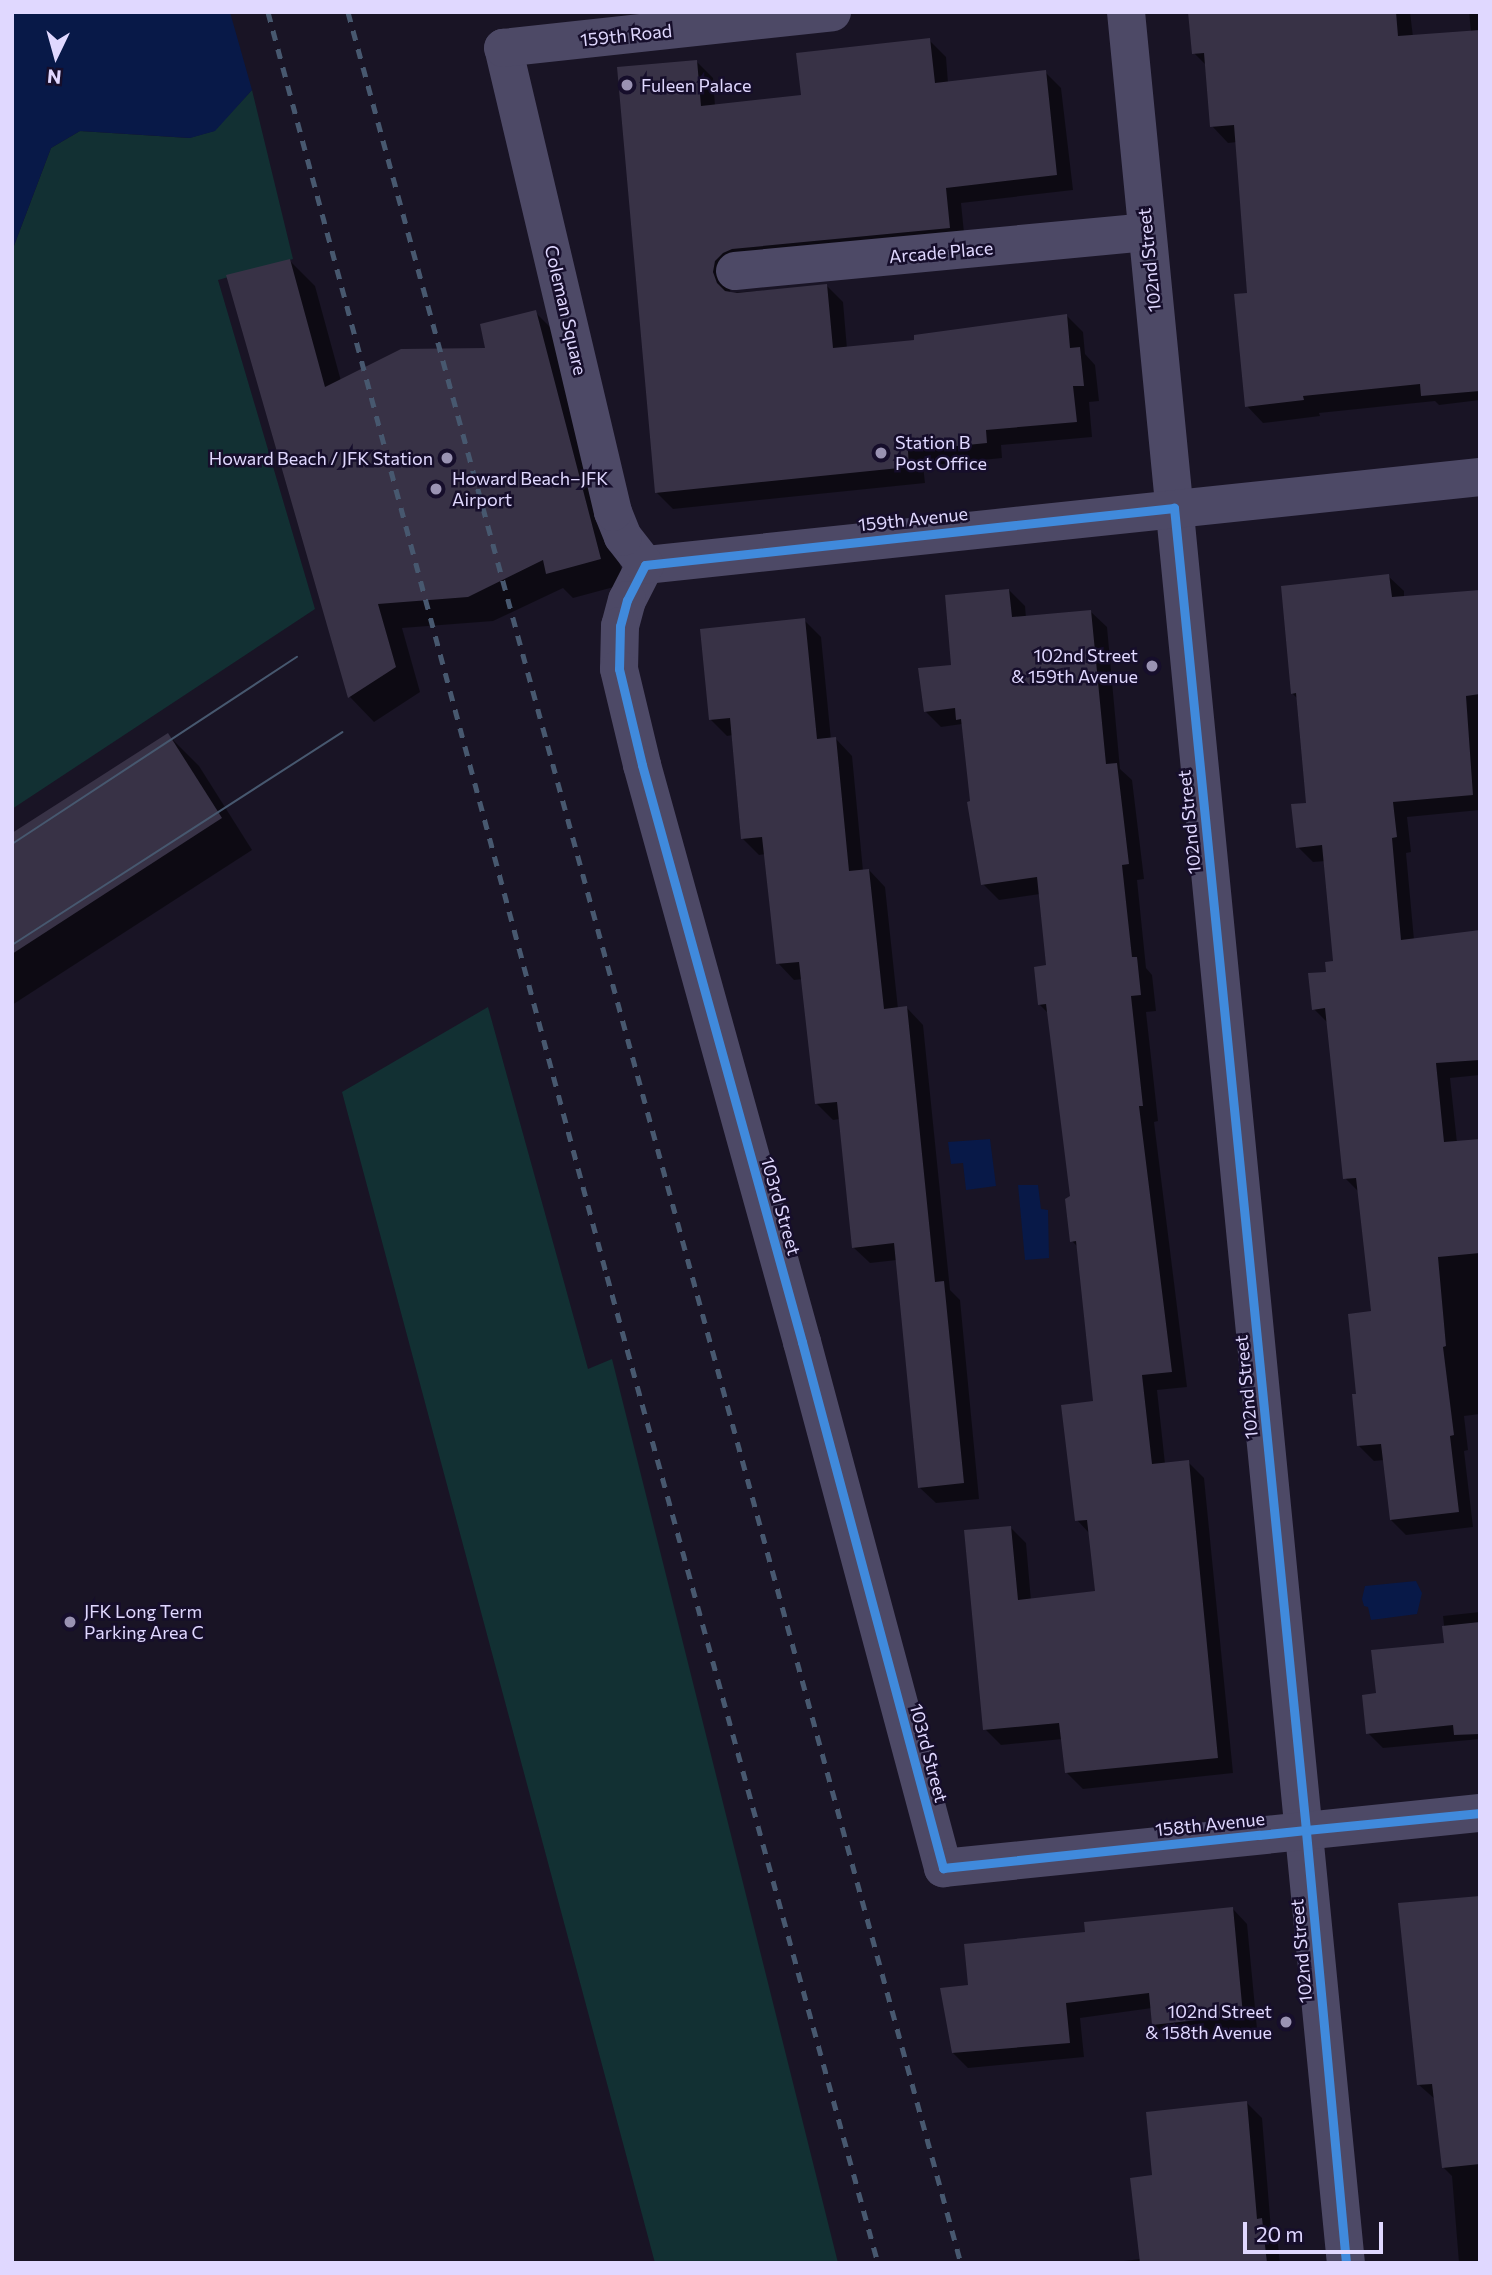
<!DOCTYPE html>
<meta charset="utf-8">
<style>
body{margin:0}
#map{position:relative;width:1492px;height:2275px;overflow:hidden;background:#191425;font-family:Commissioner,sans-serif}
div>[style]{position:absolute}
[style*='--x']{left:calc(var(--x)*1px);top:calc(var(--y)*1px);width:calc(var(--w)*1px);rotate:calc(var(--a)*1deg)}
.green>*{inset:0;background:#123033}
.water>*{inset:0;background:#081948}
.shadow>*{inset:0;background:#0007}
.building>*{inset:0;background:#383246}
.minor>*{height:38px;margin:-19px;padding:0 19px;transform-origin:19px;border-radius:19px;background:#4d4966}
.tram>*{height:2px;margin:-1px;padding:0 1px;transform-origin:1px;border-radius:1px;background:#47586f}
.rail>*{height:5px;margin-top:-2.5px;transform-origin:0;background:repeating-linear-gradient(90deg,#47586f 0 10px,transparent 0 19px)}
.cycleway>*{height:9px;margin:-4.5px;padding:0 4.5px;transform-origin:4.5px;border-radius:4.5px;background:#408adc}
.dots>*{width:19px;height:19px;translate:-50% -50%;box-sizing:border-box;border:4px solid #160e2b;border-radius:50%}
span{translate:-50% -50%;white-space:nowrap;text-align:center;line-height:1.15;-webkit-text-stroke:5px #160e2b;paint-order:stroke}
.street-label{font-size:18px;color:#e0d8ff}
.poi-label{font-size:18px;color:#e0d8ff}
.left{translate:0 -50%;text-align:left}
.right{translate:-100% -50%;text-align:right}
.frame{position:absolute;inset:0;border:14px solid #e0d8ff;pointer-events:none}
.north{position:absolute;left:21px;top:21px;width:70px;height:70px;-webkit-text-stroke:5px #160e2b;paint-order:stroke;rotate:185deg;font-size:19px;font-weight:700;line-height:28px;text-align:center;color:#e0d8ff}
.north::after{content:'';display:block;margin:auto;width:24px;height:32px;background:#e0d8ff;clip-path:polygon(50% 0,100% 100%,50% 72%,0 100%)}
.scale{position:absolute;left:1243px;top:2222px;width:140px;height:32px;box-sizing:border-box;border:4px solid #e0d8ff;border-top:0;padding-left:9px;font-size:21px;line-height:24px;white-space:nowrap;color:#e0d8ff;-webkit-text-stroke:5px #160e2b;paint-order:stroke}
</style>
<div id="map">
<div class="green">
<i style="clip-path:polygon(252px 90px,293px 259px,218px 280px,315px 609px,12px 809px,12px 251px,51px 148px,80px 131px,189px 138px,214px 131px)"></i>
<i style="clip-path:polygon(488px 1007px,588px 1369px,612px 1359px,838px 2263px,655px 2263px,342px 1092px)"></i>
</div>
<div class="water">
<i style="clip-path:polygon(12px 12px,230px 12px,252px 90px,215px 131px,190px 138px,80px 131px,51px 148px,12px 251px)"></i>
<i style="clip-path:polygon(990px 1139px,996px 1186px,966px 1190px,963px 1163px,951px 1164px,948px 1142px)"></i>
<i style="clip-path:polygon(1018px 1185px,1038px 1185px,1041px 1209px,1048px 1210px,1049px 1258px,1025px 1260px)"></i>
<i style="clip-path:polygon(1416px 1581px,1422px 1593px,1417px 1614px,1371px 1620px,1368px 1607px,1364px 1606px,1362px 1599px,1365px 1586px)"></i>
</div>
<div class="shadow">
<i style="clip-path:polygon(1190px 12px,1410px 12px,1413px 37px,1471px 32px,1469px 12px,1480px 12px,1480px 400px,1439px 405px,1435px 401px,1319px 413px,1320px 416px,1263px 423px,1247px 406px,1249px 294px,1237px 142px,1228px 143px,1212px 126px,1206px 65px,1194px 53px)"></i>
<i style="clip-path:polygon(929px 40px,946px 57px,948px 83px,1045px 72px,1061px 88px,1073px 190px,961px 203px,965px 243px,731px 278px,730px 293px,827px 286px,843px 302px,847px 349px,916px 342px,1067px 316px,1083px 332px,1085px 354px,1095px 365px,1099px 401px,1089px 402px,1092px 437px,1001px 445px,1002px 458px,923px 466px,925px 483px,673px 509px,657px 493px,697px 62px,713px 78px,715px 106px,803px 97px)"></i>
<i style="clip-path:polygon(290px 261px,315px 286px,341px 381px,487px 350px,535px 312px,560px 337px,625px 584px,573px 598px,563px 588px,493px 621px,402px 628px,420px 692px,374px 722px,350px 697px,228px 277px)"></i>
<i style="clip-path:polygon(1388px 576px,1404px 591px,1404px 598px,1480px 591px,1480px 810px,1407px 817px,1411px 852px,1406px 853px,1414px 940px,1480px 932px,1480px 1075px,1450px 1078px,1457px 1143px,1480px 1140px,1480px 1414px,1464px 1416px,1468px 1450px,1464px 1451px,1473px 1527px,1406px 1535px,1391px 1520px,1384px 1460px,1374px 1461px,1359px 1446px,1358px 1395px,1373px 1313px,1359px 1192px,1345px 1178px,1328px 1023px,1314px 1009px,1334px 962px,1326px 861px,1313px 862px,1298px 847px,1308px 804px,1298px 699px,1292px 693px)"></i>
<i style="clip-path:polygon(1009px 590px,1025px 606px,1026px 618px,1091px 612px,1107px 627px,1120px 769px,1132px 780px,1144px 879px,1137px 880px,1146px 968px,1152px 975px,1156px 1011px,1146px 1012px,1158px 1121px,1154px 1122px,1187px 1387px,1157px 1390px,1165px 1464px,1188px 1462px,1204px 1478px,1233px 1773px,1083px 1789px,1067px 1773px,1063px 1739px,1001px 1745px,985px 1729px,1010px 1527px,1026px 1543px,1031px 1601px,1097px 1593px,1090px 1534px,1077px 1520px,1095px 1403px,1078px 1247px,1072px 1241px,1072px 1197px,1049px 1014px,1039px 1004px,1048px 967px,1040px 894px,999px 900px,983px 884px,962px 724px,941px 727px,925px 711px,953px 666px)"></i>
<i style="clip-path:polygon(804px 620px,821px 637px,831px 740px,836px 739px,852px 756px,863px 871px,869px 870px,885px 887px,898px 1009px,907px 1008px,923px 1025px,950px 1290px,960px 1300px,979px 1499px,936px 1503px,919px 1487px,897px 1260px,870px 1263px,853px 1247px,840px 1119px,833px 1120px,817px 1104px,803px 979px,794px 980px,778px 963px,765px 854px,759px 855px,743px 839px,733px 735px,727px 736px,710px 719px)"></i>
<i style="clip-path:polygon(168px 735px,199px 766px,252px 850px,12px 1005px,12px 835px)"></i>
<i style="clip-path:polygon(1480px 1612px,1480px 1739px,1383px 1748px,1368px 1733px,1378px 1694px,1446px 1644px,1443px 1616px)"></i>
<i style="clip-path:polygon(1480px 1897px,1480px 2263px,1459px 2263px,1452px 2176px,1443px 2167px,1436px 2100px,1419px 2085px)"></i>
<i style="clip-path:polygon(1233px 1909px,1247px 1924px,1257px 2029px,1169px 2039px,1154px 2024px,1152px 2008px,1080px 2018px,1084px 2057px,968px 2068px,953px 2053px,970px 1987px)"></i>
<i style="clip-path:polygon(1247px 2103px,1262px 2118px,1271px 2230px,1277px 2235px,1280px 2263px,1106px 2263px,1141px 2259px,1154px 2177px)"></i>
</div>
<div class="building">
<i style="clip-path:polygon(1188px 12px,1396px 12px,1398px 36px,1480px 30px,1480px 391px,1421px 396px,1420px 384px,1303px 396px,1304px 400px,1245px 407px,1234px 294px,1247px 293px,1234px 125px,1210px 127px,1204px 53px,1192px 54px)"></i>
<i style="clip-path:polygon(930px 38px,935px 83px,1046px 70px,1057px 175px,946px 188px,950px 228px,732px 249px,723px 253px,715px 261px,713px 272px,717px 283px,725px 291px,737px 293px,827px 284px,833px 348px,914px 340px,914px 335px,1067px 314px,1070px 348px,1080px 347px,1084px 386px,1073px 386px,1077px 422px,986px 430px,987px 443px,908px 451px,909px 467px,655px 493px,617px 67px,697px 60px,701px 106px,801px 95px,796px 53px)"></i>
<i style="clip-path:polygon(290px 259px,325px 387px,401px 349px,485px 348px,480px 324px,536px 310px,601px 559px,546px 574px,543px 560px,468px 597px,378px 604px,396px 667px,348px 698px,226px 275px)"></i>
<i style="clip-path:polygon(1389px 574px,1392px 597px,1480px 590px,1480px 694px,1466px 696px,1473px 795px,1393px 802px,1397px 837px,1392px 838px,1401px 940px,1480px 930px,1480px 1060px,1436px 1063px,1444px 1142px,1480px 1139px,1480px 1253px,1438px 1257px,1446px 1346px,1443px 1347px,1454px 1435px,1450px 1436px,1459px 1512px,1390px 1520px,1381px 1444px,1357px 1446px,1352px 1394px,1356px 1394px,1348px 1314px,1371px 1311px,1356px 1178px,1343px 1179px,1325px 1008px,1312px 1010px,1308px 973px,1326px 972px,1325px 962px,1333px 961px,1322px 845px,1296px 848px,1291px 804px,1306px 803px,1296px 693px,1291px 694px,1281px 586px)"></i>
<i style="clip-path:polygon(1009px 589px,1012px 617px,1091px 610px,1106px 764px,1117px 763px,1129px 864px,1122px 865px,1132px 957px,1137px 957px,1141px 995px,1131px 996px,1143px 1106px,1139px 1106px,1172px 1372px,1142px 1375px,1152px 1464px,1189px 1460px,1218px 1758px,1065px 1773px,1059px 1723px,983px 1730px,964px 1530px,1011px 1526px,1018px 1600px,1095px 1591px,1087px 1520px,1075px 1521px,1061px 1405px,1093px 1401px,1076px 1241px,1070px 1242px,1065px 1199px,1070px 1196px,1046px 1004px,1038px 1005px,1034px 967px,1046px 965px,1037px 877px,981px 885px,967px 802px,970px 801px,961px 719px,956px 720px,955px 708px,924px 712px,918px 668px,951px 665px,945px 595px)"></i>
<i style="clip-path:polygon(805px 618px,817px 739px,836px 737px,849px 871px,869px 869px,884px 1009px,907px 1006px,935px 1282px,944px 1281px,964px 1483px,918px 1488px,894px 1243px,852px 1248px,837px 1102px,815px 1104px,799px 962px,776px 964px,762px 837px,741px 839px,730px 718px,709px 720px,700px 629px)"></i>
<i style="clip-path:polygon(168px 733px,222px 818px,12px 954px,12px 833px)"></i>
<i style="clip-path:polygon(1480px 1622px,1480px 1734px,1454px 1735px,1453px 1725px,1366px 1734px,1362px 1695px,1376px 1693px,1371px 1650px,1444px 1643px,1442px 1626px)"></i>
<i style="clip-path:polygon(1480px 1896px,1480px 2164px,1442px 2168px,1432px 2084px,1417px 2085px,1398px 1903px)"></i>
<i style="clip-path:polygon(1233px 1907px,1243px 2015px,1152px 2025px,1149px 1993px,1066px 2003px,1070px 2043px,952px 2053px,940px 1988px,968px 1985px,964px 1944px,1085px 1932px,1084px 1922px)"></i>
<i style="clip-path:polygon(1247px 2101px,1257px 2219px,1262px 2218px,1267px 2263px,1140px 2263px,1130px 2178px,1152px 2175px,1146px 2112px)"></i>
</div>
<div class="minor">
<i style="--x:1126;--y:12;--w:2262;--a:84.42"></i>
<i style="--x:735;--y:271;--w:413;--a:-5.4"></i>
<i style="--x:1480;--y:477;--w:840;--a:173.98"></i>
<i style="--x:645;--y:565;--w:39;--a:117"></i>
<i style="--x:627;--y:600;--w:27;--a:105"></i>
<i style="--x:620;--y:626;--w:43;--a:91.3"></i>
<i style="--x:619;--y:669;--w:99;--a:76.5"></i>
<i style="--x:642;--y:765;--w:599;--a:74.5"></i>
<i style="--x:802;--y:1342;--w:545;--a:74.99"></i>
<i style="--x:943;--y:1868;--w:540;--a:-5.85"></i>
<i style="--x:645;--y:565;--w:36;--a:-128"></i>
<i style="--x:623;--y:537;--w:27;--a:-112"></i>
<i style="--x:613;--y:512;--w:477;--a:-103.3"></i>
<i style="--x:503;--y:48;--w:331;--a:-6.2"></i>
</div>
<div class="tram">
<i style="--x:12;--y:844;--w:341;--a:-33.3"></i>
<i style="--x:12;--y:945;--w:393;--a:-32.8"></i>
</div>
<div class="rail">
<i style="--x:268;--y:12;--w:1309;--a:74.99"></i>
<i style="--x:607;--y:1276;--w:1024;--a:74.65"></i>
<i style="--x:348;--y:12;--w:2333;--a:74.77"></i>
</div>
<div class="cycleway">
<i style="--x:1346;--y:2263;--w:435;--a:-95.3"></i>
<i style="--x:1306;--y:1830;--w:1329;--a:-95.7"></i>
<i style="--x:1174;--y:508;--w:532;--a:173.85"></i>
<i style="--x:645;--y:565;--w:39;--a:117"></i>
<i style="--x:627;--y:600;--w:27;--a:105"></i>
<i style="--x:620;--y:626;--w:43;--a:91.3"></i>
<i style="--x:619;--y:669;--w:99;--a:76.5"></i>
<i style="--x:642;--y:765;--w:599;--a:74.5"></i>
<i style="--x:802;--y:1342;--w:545;--a:74.99"></i>
<i style="--x:943;--y:1868;--w:318;--a:-6"></i>
<i style="--x:1259;--y:1835;--w:47;--a:-6.1"></i>
<i style="--x:1306;--y:1830;--w:175;--a:-5.6"></i>
</div>
<div class="dots">
<i style="left:627px;top:85px;background:#9a93b3"></i>
<i style="left:881px;top:453px;background:#9a93b3"></i>
<i style="left:447px;top:458px;background:#9a93b3"></i>
<i style="left:436px;top:489px;background:#9a93b3"></i>
<i style="left:1152px;top:666px;background:#9a93b3"></i>
<i style="left:70px;top:1622px;background:#9a93b3"></i>
<i style="left:1286px;top:2022px;background:#9a93b3"></i>
</div>
<div class="street-label">
<span style="left:626px;top:35px;rotate:-6deg">159th Road</span>
<span style="left:941px;top:252px;rotate:-5deg">Arcade Place</span>
<span style="left:1149px;top:260px;rotate:-96deg">102nd Street</span>
<span style="left:566px;top:310px;rotate:77deg">Coleman Square</span>
<span style="left:913px;top:519px;rotate:-6deg">159th Avenue</span>
<span style="left:1189px;top:822px;rotate:-96deg">102nd Street</span>
<span style="left:781px;top:1206px;rotate:74deg">103rd Street</span>
<span style="left:1246px;top:1387px;rotate:-96deg">102nd Street</span>
<span style="left:929px;top:1753px;rotate:75deg">103rd Street</span>
<span style="left:1210px;top:1824px;rotate:-6deg">158th Avenue</span>
<span style="left:1301px;top:1951px;rotate:-95deg">102nd Street</span>
</div>
<div class="poi-label">
<span class="left" style="left:641px;top:85px">Fuleen Palace</span>
<span class="left" style="left:895px;top:453px">Station B<br>Post Office</span>
<span class="right" style="left:433px;top:458px">Howard Beach / JFK Station</span>
<span class="left" style="left:452px;top:489px">Howard Beach–JFK<br>Airport</span>
<span class="right" style="left:1138px;top:666px">102nd Street<br>&amp; 159th Avenue</span>
<span class="left" style="left:84px;top:1622px">JFK Long Term<br>Parking Area C</span>
<span class="right" style="left:1272px;top:2022px">102nd Street<br>&amp; 158th Avenue</span>
</div>
<div class="frame"></div>
<div class="north">N</div>
<div class="scale">20 m</div>
</div>
